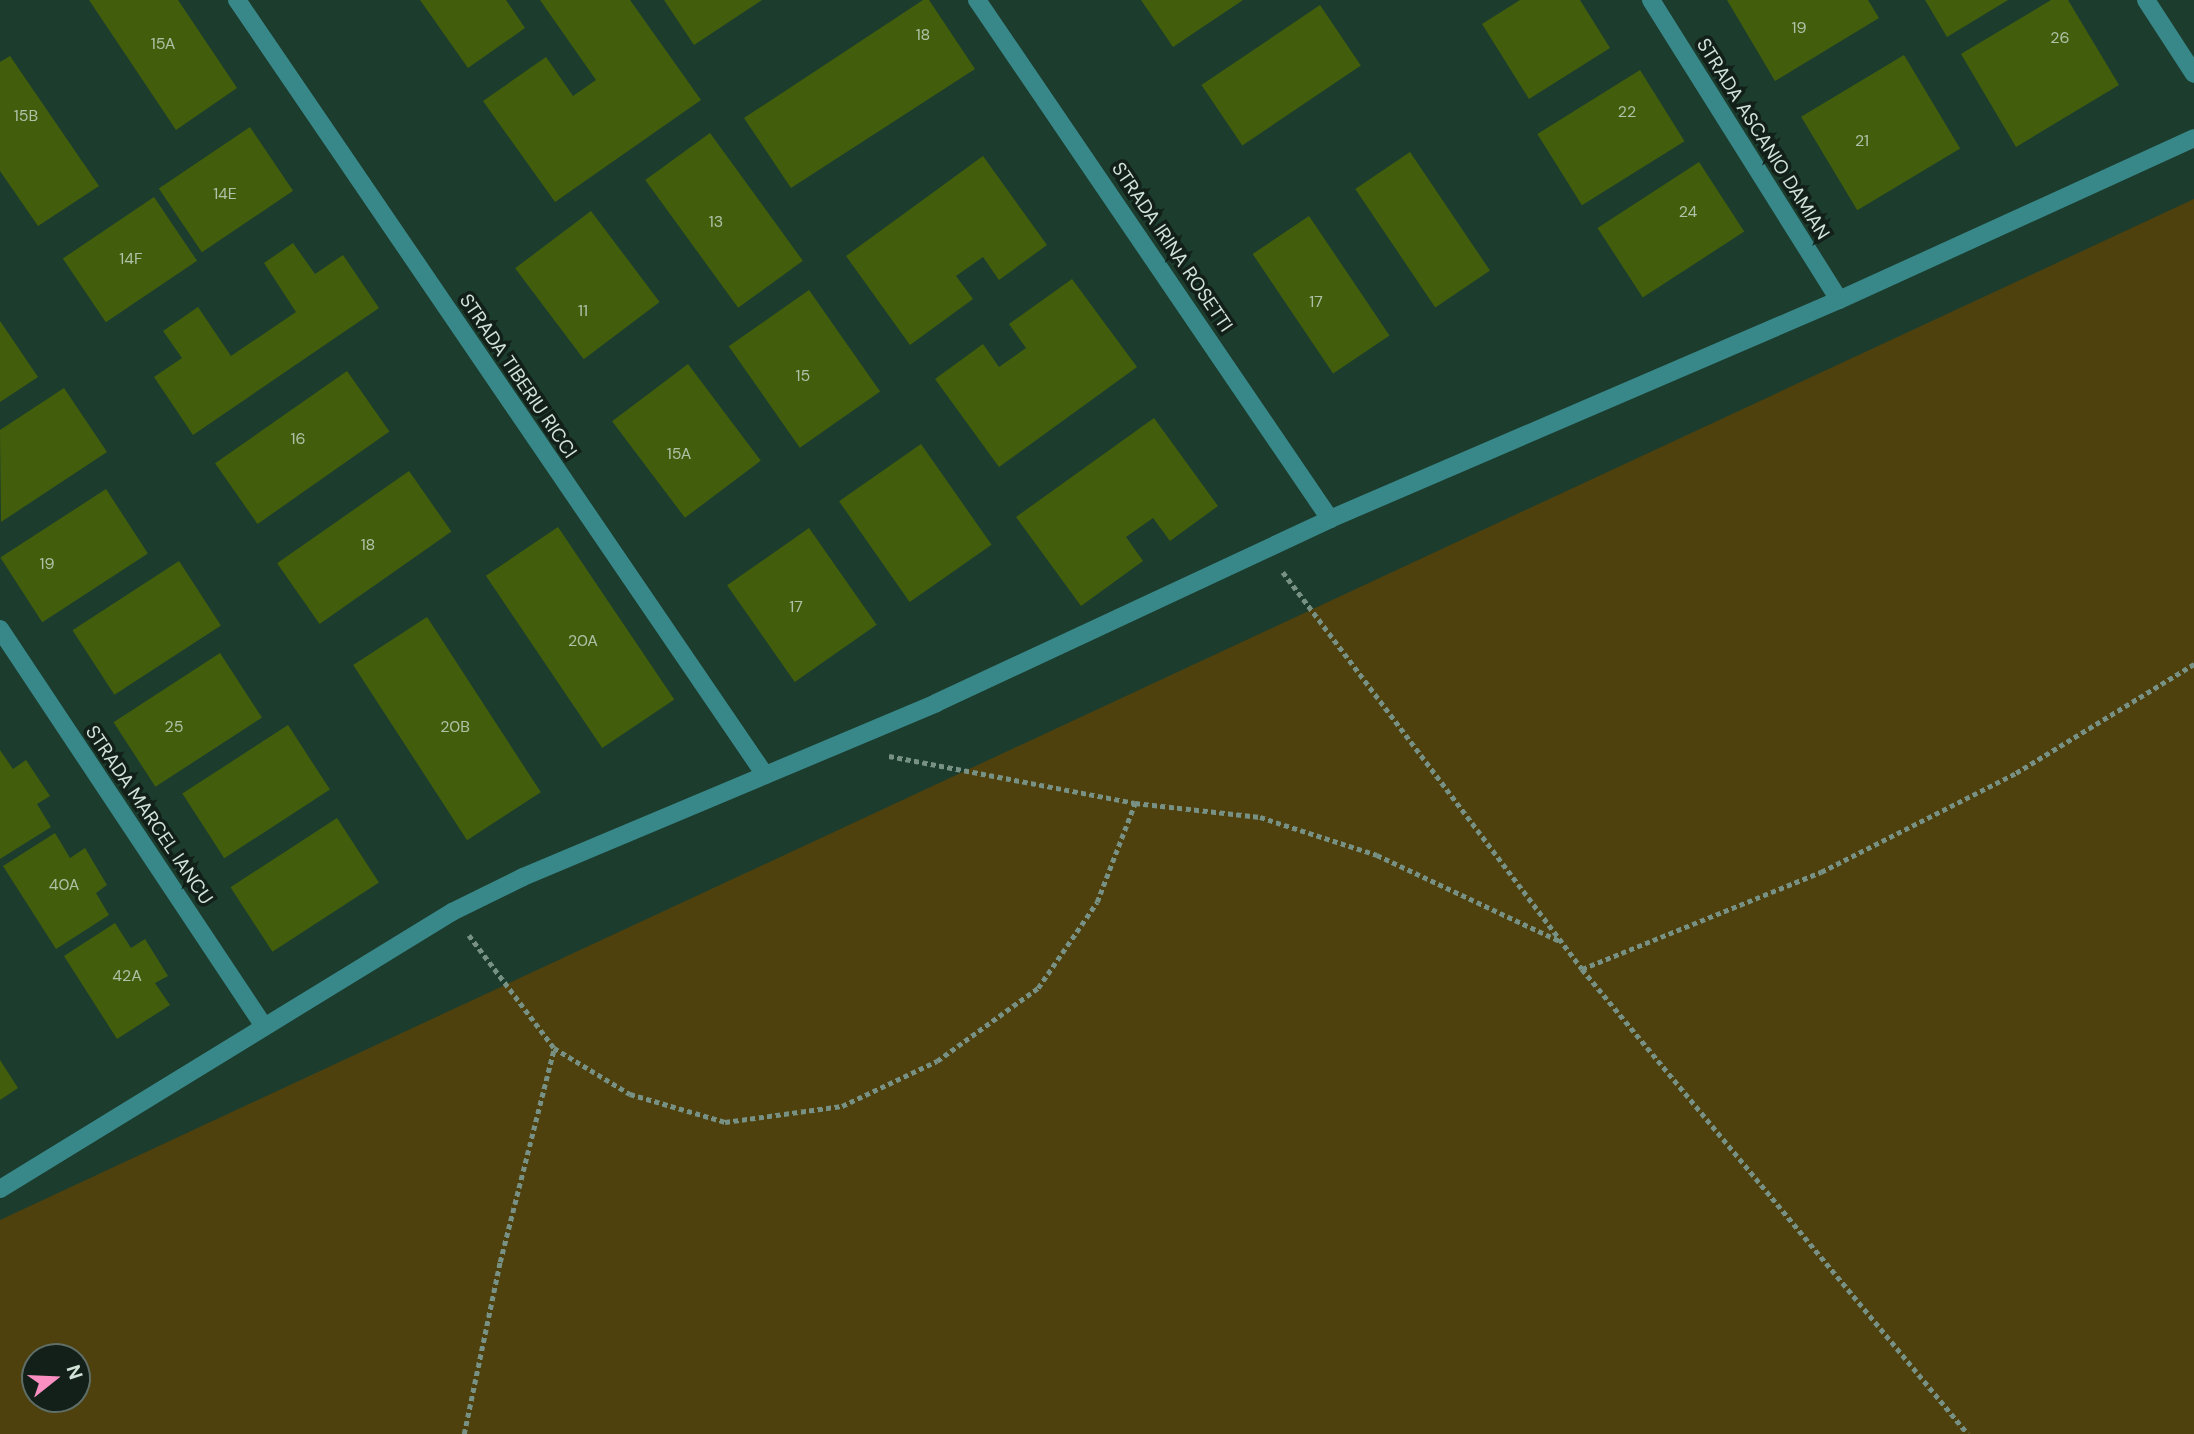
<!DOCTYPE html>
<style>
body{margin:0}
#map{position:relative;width:2194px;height:1434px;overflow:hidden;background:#1c3c2d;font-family:"DM Sans",sans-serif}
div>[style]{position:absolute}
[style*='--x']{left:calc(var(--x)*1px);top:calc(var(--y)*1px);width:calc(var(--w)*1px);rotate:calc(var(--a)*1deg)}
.green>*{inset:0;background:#4e410e}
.building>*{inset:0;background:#425e0d;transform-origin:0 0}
.path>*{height:4.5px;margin-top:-2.25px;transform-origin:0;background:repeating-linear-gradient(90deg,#789185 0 5px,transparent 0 8.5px)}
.minor>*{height:18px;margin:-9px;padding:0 9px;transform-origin:9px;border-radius:9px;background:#398889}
span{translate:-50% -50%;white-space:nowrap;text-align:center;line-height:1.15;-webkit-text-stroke:7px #122019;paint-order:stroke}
.number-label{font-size:16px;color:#aec2a7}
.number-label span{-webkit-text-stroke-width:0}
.street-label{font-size:19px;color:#d2e4da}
.north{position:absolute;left:21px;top:1343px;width:70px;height:70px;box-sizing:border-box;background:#122019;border:2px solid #5f6e66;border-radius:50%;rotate:72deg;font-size:19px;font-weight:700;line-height:28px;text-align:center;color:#d2e4da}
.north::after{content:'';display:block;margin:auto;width:24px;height:32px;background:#fc8fc2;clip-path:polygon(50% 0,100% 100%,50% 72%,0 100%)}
</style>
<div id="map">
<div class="green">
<i style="clip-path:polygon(evenodd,2194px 199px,2194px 1434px,0 1434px,0 1220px,2194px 199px,35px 1357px,77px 1357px,77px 1399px,35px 1399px,35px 1357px)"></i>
</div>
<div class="building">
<i style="clip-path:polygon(89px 0,178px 0,237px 88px,176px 130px)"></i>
<i style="clip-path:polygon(420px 0,506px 0,525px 28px,468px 68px)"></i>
<i style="clip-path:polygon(540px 0,630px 0,701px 100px,555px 202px,483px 101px,546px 57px,573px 96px,596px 80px)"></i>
<i style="clip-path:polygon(664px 0,762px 0,694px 45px)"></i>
<i style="clip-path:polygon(923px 0,929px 0,975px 69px,791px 188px,744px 118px)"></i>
<i style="clip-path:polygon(1141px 0,1243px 0,1173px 47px)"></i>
<i style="clip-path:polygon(1520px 0,1580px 0,1610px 48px,1529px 99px,1482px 24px)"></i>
<i style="clip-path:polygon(1727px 0,1868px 0,1879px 18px,1775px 81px)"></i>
<i style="clip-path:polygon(1925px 0,2008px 0,1947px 37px)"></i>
<i style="clip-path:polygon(2051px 0,2068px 0,2119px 85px,2016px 147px,1961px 54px)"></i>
<i style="left:1320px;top:5px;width:73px;height:143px;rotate:56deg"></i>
<i style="left:1904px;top:55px;width:109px;height:120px;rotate:59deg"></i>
<i style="clip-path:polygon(10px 56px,99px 186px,38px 226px,0 171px,0 62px)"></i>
<i style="left:1640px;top:70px;width:84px;height:121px;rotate:58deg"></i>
<i style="left:250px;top:127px;width:77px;height:110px;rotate:56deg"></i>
<i style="left:710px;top:133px;width:158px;height:80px;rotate:54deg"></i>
<i style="left:1410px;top:152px;width:143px;height:66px;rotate:56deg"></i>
<i style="clip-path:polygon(983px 156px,1047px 245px,999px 280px,983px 257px,956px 276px,973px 299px,910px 345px,846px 256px)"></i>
<i style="left:1699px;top:162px;width:83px;height:121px;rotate:57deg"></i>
<i style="left:154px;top:197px;width:77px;height:110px;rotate:56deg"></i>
<i style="left:591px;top:211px;width:114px;height:95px;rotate:53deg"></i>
<i style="left:1309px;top:216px;width:144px;height:68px;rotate:56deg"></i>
<i style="clip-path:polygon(293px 243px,315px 274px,343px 255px,379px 308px,193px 435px,154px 377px,182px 358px,163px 331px,198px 307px,231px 356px,296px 312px,264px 263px)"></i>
<i style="clip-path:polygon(1072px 279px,1137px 367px,999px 467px,935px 379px,983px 344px,999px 367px,1026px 348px,1009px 324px)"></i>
<i style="left:809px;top:290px;width:124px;height:98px;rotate:55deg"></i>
<i style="clip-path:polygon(0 321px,38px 377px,0 402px)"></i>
<i style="left:688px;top:364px;width:121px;height:95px;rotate:53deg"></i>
<i style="left:347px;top:371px;width:74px;height:161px;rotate:55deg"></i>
<i style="clip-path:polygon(64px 388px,107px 452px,1px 522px,0 430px)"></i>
<i style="clip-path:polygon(1154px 418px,1218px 506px,1170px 541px,1153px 518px,1126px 537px,1143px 561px,1081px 606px,1016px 517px)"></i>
<i style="left:921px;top:444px;width:123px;height:100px;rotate:55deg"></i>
<i style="left:409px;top:471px;width:74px;height:161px;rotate:55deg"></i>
<i style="left:106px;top:489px;width:77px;height:126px;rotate:57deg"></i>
<i style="left:558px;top:527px;width:208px;height:87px;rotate:56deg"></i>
<i style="left:809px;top:528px;width:118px;height:100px;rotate:55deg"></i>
<i style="left:179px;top:561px;width:77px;height:127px;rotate:57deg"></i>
<i style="left:427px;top:617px;width:209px;height:88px;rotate:57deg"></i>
<i style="left:220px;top:653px;width:77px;height:127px;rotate:57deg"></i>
<i style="left:288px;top:725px;width:77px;height:126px;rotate:57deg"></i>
<i style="clip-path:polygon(0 750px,13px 769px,26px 760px,50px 796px,37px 804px,51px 827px,0 859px)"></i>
<i style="left:337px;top:818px;width:77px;height:127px;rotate:57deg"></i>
<i style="clip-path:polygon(55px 833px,70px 858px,85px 848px,107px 885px,96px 893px,109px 915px,56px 949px,3px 866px)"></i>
<i style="clip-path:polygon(115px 923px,131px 948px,145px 939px,168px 976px,155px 983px,170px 1005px,117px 1039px,64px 956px)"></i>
<i style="clip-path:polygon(0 1060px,18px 1088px,0 1100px)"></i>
</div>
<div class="path">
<i style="--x:1283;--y:572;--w:497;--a:53"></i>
<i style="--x:1582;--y:969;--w:604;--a:50.3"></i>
<i style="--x:889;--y:756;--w:250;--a:10.8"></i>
<i style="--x:1135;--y:803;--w:126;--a:6.4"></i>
<i style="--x:1260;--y:817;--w:123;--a:18"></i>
<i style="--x:1377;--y:855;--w:202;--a:25.2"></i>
<i style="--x:469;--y:935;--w:141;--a:53"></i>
<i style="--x:554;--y:1048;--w:89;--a:31.2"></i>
<i style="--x:630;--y:1094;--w:99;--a:16.4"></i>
<i style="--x:725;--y:1122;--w:118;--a:-7.8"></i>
<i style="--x:842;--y:1106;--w:105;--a:-25.3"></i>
<i style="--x:937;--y:1061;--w:125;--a:-35.9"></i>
<i style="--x:1038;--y:988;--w:104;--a:-55.5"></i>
<i style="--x:1097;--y:902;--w:106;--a:-69"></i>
<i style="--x:1582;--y:969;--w:258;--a:-22.1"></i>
<i style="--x:1821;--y:872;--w:219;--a:-26.9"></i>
<i style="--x:2016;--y:773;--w:209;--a:-31.5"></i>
<i style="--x:464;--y:1434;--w:176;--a:-78.2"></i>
<i style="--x:500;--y:1262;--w:221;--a:-75.8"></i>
</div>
<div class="minor">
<i style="--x:237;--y:0;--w:938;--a:55.73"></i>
<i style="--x:977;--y:0;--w:628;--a:55.78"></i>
<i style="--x:1651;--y:0;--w:354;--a:57.9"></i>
<i style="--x:2146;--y:0;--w:88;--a:57"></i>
<i style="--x:0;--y:629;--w:475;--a:56.4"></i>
<i style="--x:0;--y:1189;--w:530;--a:-31.5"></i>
<i style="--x:452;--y:912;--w:79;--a:-26.2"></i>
<i style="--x:523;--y:877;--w:448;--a:-22.8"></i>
<i style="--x:936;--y:703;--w:435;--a:-25"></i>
<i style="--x:1330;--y:519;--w:554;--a:-23.28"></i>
<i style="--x:1839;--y:300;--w:390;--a:-24.5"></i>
</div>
<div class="number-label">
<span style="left:1799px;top:28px">19</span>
<span style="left:923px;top:35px">18</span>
<span style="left:2060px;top:38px">26</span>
<span style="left:163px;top:44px">15A</span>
<span style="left:1627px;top:112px">22</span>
<span style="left:26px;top:116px">15B</span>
<span style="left:1862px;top:141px">21</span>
<span style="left:225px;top:194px">14E</span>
<span style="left:1688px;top:212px">24</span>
<span style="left:716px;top:222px">13</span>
<span style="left:131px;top:259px">14F</span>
<span style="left:1316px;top:302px">17</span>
<span style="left:583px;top:311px">11</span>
<span style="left:803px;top:376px">15</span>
<span style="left:298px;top:439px">16</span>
<span style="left:679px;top:454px">15A</span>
<span style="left:368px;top:545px">18</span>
<span style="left:47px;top:564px">19</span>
<span style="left:796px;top:607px">17</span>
<span style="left:583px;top:641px">20A</span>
<span style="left:174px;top:727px">25</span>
<span style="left:455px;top:727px">20B</span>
<span style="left:64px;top:885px">40A</span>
<span style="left:127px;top:976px">42A</span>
</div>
<div class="street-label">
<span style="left:1763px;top:139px;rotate:58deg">STRADA ASCANIO DAMIAN</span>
<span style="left:1172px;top:247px;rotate:56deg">STRADA IRINA ROSETTI</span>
<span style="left:518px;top:376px;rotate:56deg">STRADA TIBERIU RICCI</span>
<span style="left:149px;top:815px;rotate:56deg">STRADA MARCEL IANCU</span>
</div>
<div class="north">N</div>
</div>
